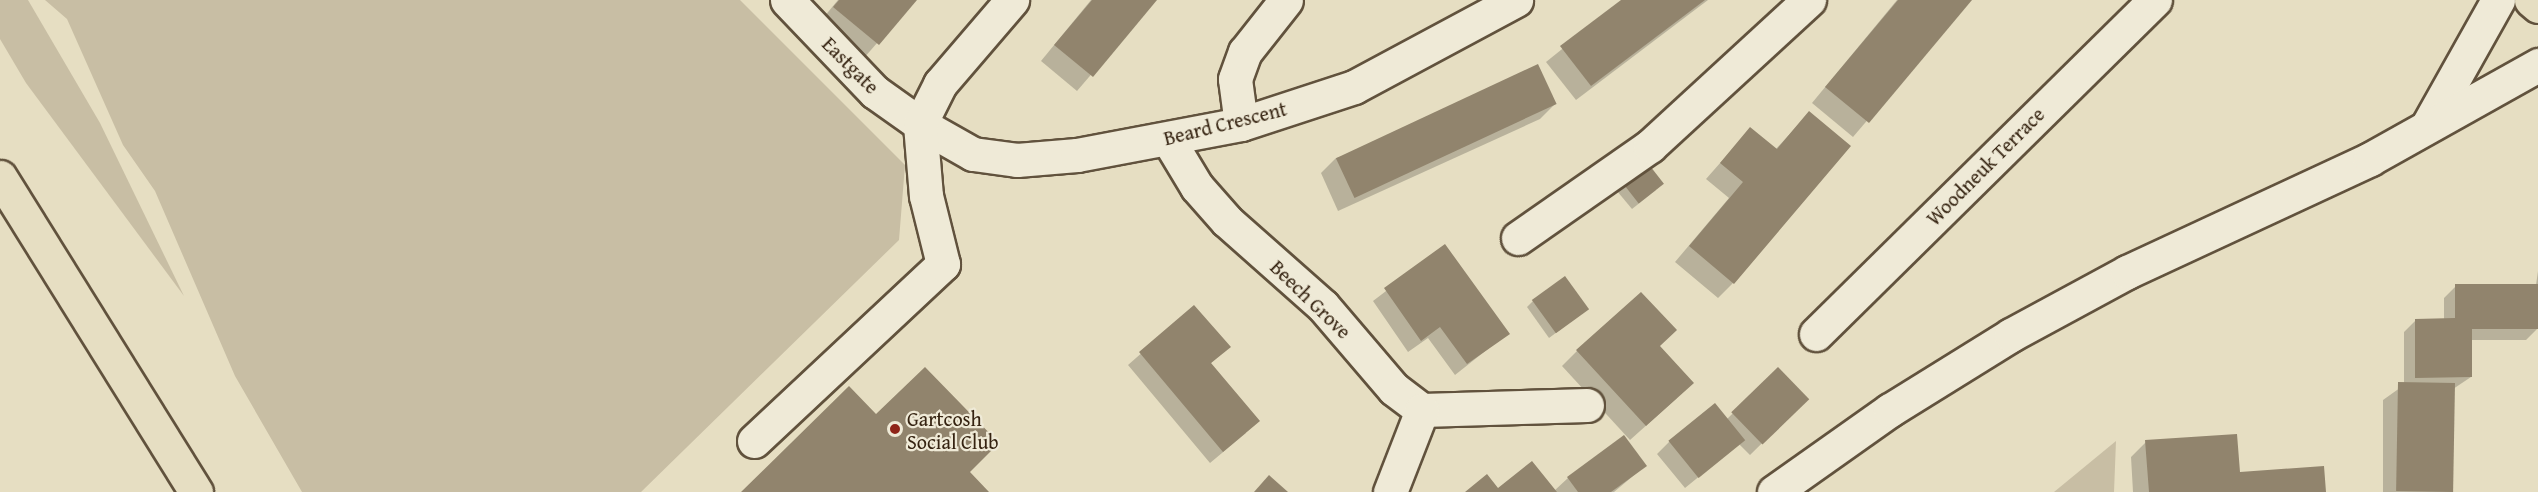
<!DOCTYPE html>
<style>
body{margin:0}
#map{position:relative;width:2538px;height:492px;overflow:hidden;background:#e6dec2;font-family:"Gentium Book Plus",serif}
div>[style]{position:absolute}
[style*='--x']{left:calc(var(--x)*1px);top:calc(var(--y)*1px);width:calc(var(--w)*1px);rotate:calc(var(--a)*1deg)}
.green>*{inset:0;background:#c8bea4}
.shadow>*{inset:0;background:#0003}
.building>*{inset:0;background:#91846d;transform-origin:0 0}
.roads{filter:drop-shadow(2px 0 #61523d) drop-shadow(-2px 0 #61523d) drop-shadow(0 2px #61523d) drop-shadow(0 -2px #61523d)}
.minor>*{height:33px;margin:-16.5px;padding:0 16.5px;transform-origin:16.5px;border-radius:16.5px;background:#efead7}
.major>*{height:33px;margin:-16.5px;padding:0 16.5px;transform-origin:16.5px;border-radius:16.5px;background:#e6dec2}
.highway>*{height:33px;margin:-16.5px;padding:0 16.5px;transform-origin:16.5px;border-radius:16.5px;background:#e6dec2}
.dots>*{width:16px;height:16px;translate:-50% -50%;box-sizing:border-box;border:3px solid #efead7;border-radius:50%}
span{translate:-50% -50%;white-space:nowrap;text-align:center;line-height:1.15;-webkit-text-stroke:4.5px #efead7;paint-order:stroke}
.street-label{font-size:20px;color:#352311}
.poi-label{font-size:20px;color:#352311}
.left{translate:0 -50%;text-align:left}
</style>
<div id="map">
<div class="green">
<i style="clip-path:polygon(0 0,28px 0,100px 123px,184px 296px,26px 83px,0 39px)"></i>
<i style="clip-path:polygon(45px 0,740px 0,905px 165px,899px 240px,641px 492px,302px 492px,235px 376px,155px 191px,123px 145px,67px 19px)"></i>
<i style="clip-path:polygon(2116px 441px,2114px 492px,2054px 492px)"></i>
</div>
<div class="shadow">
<i style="clip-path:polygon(838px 0,915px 0,863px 59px,819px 23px)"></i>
<i style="clip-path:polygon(1091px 0,1155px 0,1077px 91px,1041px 61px)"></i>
<i style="clip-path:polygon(1623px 0,1708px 0,1576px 100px,1546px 62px)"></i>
<i style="clip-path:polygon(1897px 0,1970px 0,1853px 137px,1812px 103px)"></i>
<i style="clip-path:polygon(1555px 104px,1540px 119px,1338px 211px,1321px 173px,1336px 158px)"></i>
<i style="clip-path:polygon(1809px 113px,1733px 283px,1718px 298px,1675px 262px,1729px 198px,1706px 179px,1750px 129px,1775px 150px)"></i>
<i style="clip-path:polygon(1619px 178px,1656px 190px,1632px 209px,1612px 185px)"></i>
<i style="clip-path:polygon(1445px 246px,1508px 333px,1455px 375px,1428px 338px,1408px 352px,1373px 301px)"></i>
<i style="clip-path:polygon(2538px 271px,2538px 328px,2526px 340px,2471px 340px,2471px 377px,2453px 389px,2453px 492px,2383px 492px,2383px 400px,2404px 385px,2404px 332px,2416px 320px,2444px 320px,2444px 298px,2456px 286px,2536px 285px)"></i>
<i style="clip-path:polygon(1533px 301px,1580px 315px,1549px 338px,1527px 307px)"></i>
<i style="clip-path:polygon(1194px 307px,1229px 347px,1210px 364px,1246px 433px,1210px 463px,1128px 365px)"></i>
<i style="clip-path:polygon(1658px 346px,1677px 398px,1630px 440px,1562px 366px,1577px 351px)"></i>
<i style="clip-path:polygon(1778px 369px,1807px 399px,1750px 455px,1739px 444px,1685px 488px,1657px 454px,1669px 442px,1726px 420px)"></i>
<i style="clip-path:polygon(2146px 442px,2239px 473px,2325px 492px,2133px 492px,2131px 457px)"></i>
<i style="clip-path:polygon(1645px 466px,1614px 492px,1468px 492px,1554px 491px,1568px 478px)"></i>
</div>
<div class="building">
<i style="clip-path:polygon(839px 0,917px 0,879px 45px,833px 7px)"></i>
<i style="clip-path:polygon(1092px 0,1157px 0,1093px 77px,1054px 45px)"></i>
<i style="clip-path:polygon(1621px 0,1705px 0,1591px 86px,1560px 46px)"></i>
<i style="clip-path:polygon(1898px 0,1972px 0,1869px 123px,1825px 87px)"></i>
<i style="left:1538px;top:64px;width:44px;height:223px;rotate:65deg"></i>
<i style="clip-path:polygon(1809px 111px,1851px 146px,1734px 284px,1689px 246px,1743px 182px,1720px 163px,1750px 127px,1777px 149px)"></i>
<i style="left:1643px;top:157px;width:34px;height:32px;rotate:52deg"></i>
<i style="clip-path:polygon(1445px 244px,1510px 334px,1467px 364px,1440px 327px,1421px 341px,1384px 288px)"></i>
<i style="left:1565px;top:276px;width:41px;height:41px;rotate:54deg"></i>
<i style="clip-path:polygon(2455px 284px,2538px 284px,2538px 329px,2472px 329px,2472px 377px,2415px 378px,2415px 319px,2455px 318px)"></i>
<i style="clip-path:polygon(1641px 292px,1677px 330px,1660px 346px,1694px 383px,1646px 426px,1576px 350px)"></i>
<i style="clip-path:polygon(1194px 305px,1231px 347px,1211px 363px,1260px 421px,1223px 452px,1139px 352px)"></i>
<i style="clip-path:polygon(925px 367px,999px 443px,970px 472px,989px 492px,741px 492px,849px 386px,876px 414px)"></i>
<i style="left:1778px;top:367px;width:45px;height:65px;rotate:46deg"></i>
<i style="left:2455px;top:383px;width:109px;height:57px;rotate:91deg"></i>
<i style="left:1715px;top:403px;width:48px;height:60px;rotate:51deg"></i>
<i style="clip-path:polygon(2237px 434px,2240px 472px,2324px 466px,2326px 492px,2149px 492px,2145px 440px)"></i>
<i style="clip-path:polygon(1624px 435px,1647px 466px,1611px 492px,1578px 492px,1567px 477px)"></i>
<i style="clip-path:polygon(1532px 461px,1557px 492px,1465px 492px,1487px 474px,1498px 488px)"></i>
<i style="clip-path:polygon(1269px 475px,1288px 492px,1254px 492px)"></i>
</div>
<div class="roads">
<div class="minor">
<i style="--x:787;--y:0;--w:127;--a:46.3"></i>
<i style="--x:875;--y:92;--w:55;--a:35.4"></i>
<i style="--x:920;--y:124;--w:61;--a:29.5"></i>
<i style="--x:973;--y:154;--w:44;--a:7.8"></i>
<i style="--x:1017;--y:160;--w:60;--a:-4.8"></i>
<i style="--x:1077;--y:155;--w:167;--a:-10.7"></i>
<i style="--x:1241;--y:124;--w:119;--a:-18.1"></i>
<i style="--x:1354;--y:87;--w:184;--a:-28.2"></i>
<i style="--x:2429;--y:123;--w:141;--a:-60.7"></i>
<i style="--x:1241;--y:124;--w:45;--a:-97.6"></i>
<i style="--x:1235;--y:79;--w:29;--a:-70"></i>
<i style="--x:1245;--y:52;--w:66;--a:-51.7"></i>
<i style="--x:1168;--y:139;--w:56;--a:58.9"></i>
<i style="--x:1197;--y:187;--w:45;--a:48.6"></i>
<i style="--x:1227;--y:221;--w:128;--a:41.5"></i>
<i style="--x:1323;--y:306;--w:109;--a:49.5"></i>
<i style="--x:1394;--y:389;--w:35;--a:37"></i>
<i style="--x:1422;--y:410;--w:165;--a:-1.7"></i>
<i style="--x:1518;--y:238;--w:161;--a:-34.9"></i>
<i style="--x:1650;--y:146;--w:216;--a:-42.6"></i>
<i style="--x:1816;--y:334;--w:476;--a:-44.6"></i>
<i style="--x:754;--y:441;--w:259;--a:-43.1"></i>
<i style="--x:943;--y:264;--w:70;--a:-104"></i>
<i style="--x:926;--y:196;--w:72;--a:-94.8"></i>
<i style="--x:920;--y:124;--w:45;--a:-63.4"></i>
<i style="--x:940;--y:84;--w:111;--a:-49.4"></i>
<i style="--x:1390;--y:492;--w:88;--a:-68.7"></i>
<i style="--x:1774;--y:492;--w:142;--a:-35.3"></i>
<i style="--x:1890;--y:410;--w:142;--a:-31.8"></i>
<i style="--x:2011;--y:335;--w:132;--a:-28.5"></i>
<i style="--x:2127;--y:272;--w:268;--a:-24.9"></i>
<i style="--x:2370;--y:159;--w:193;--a:-29.2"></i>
</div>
<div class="major">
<i style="--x:2531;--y:0;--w:9;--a:41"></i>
</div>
<div class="highway">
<i style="--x:0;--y:177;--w:371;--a:58.1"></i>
</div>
</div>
<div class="dots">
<i style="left:895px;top:429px;background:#8f2418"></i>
</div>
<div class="street-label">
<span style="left:851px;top:65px;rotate:45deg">Eastgate</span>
<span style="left:1225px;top:123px;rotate:-14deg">Beard Crescent</span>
<span style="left:1985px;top:166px;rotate:-45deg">Woodneuk Terrace</span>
<span style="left:1311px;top:299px;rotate:44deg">Beech Grove</span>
</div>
<div class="poi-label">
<span class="left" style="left:907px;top:430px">Gartcosh<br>Social Club</span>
</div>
</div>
